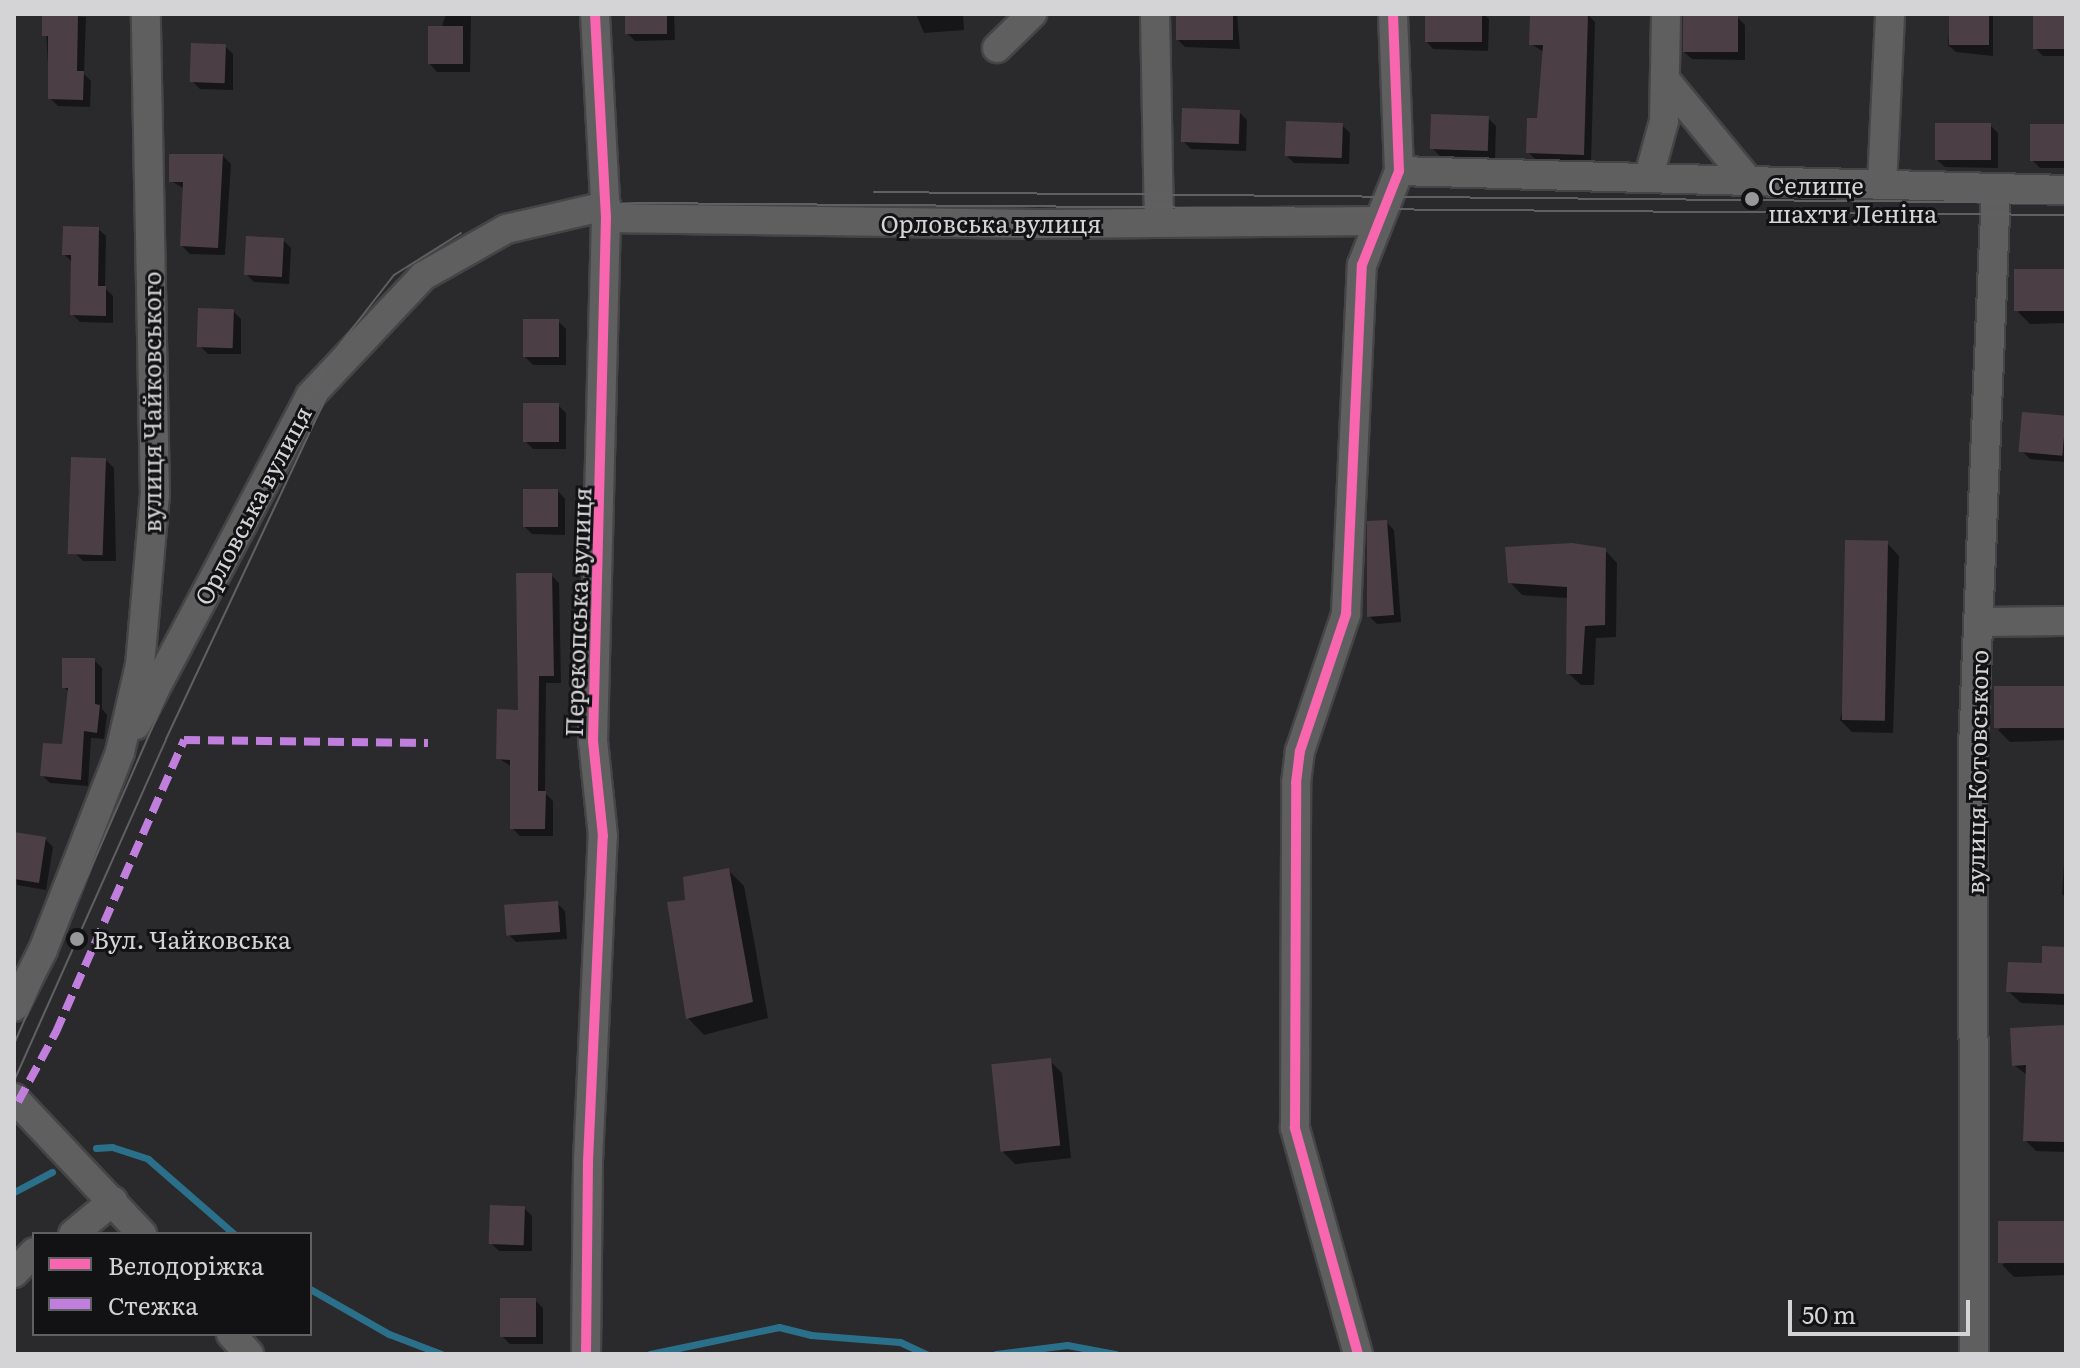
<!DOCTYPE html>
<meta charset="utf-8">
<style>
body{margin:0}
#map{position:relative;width:2080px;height:1368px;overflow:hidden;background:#2a292b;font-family:Literata,serif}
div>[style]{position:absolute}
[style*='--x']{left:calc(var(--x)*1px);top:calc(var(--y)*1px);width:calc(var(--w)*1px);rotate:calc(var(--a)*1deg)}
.shadow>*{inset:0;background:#0007}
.stream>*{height:7px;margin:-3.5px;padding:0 3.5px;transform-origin:3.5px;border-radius:3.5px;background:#2b708a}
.building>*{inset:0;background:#4c3e45;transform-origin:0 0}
.roads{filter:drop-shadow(2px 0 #454446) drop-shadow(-2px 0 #454446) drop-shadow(0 2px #454446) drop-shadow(0 -2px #454446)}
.minor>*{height:28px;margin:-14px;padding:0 14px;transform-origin:14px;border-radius:14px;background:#5f5f60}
.tram>*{height:2px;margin:-1px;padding:0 1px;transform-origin:1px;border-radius:1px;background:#605f61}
.quiet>*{height:8px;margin-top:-4px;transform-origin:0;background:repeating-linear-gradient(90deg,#c07fdc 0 16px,transparent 0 24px)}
.cycleway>*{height:10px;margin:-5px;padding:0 5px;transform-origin:5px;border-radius:5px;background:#f766af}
.dots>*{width:22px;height:22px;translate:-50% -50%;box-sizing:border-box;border:4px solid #121113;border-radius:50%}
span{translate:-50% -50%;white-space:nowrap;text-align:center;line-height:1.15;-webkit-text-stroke:6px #121113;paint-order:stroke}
.poi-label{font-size:24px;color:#d4d3d5}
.left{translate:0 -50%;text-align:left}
.street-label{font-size:24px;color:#d4d3d5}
.frame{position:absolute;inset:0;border:16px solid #d4d3d5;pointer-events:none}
.legend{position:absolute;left:32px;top:1232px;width:280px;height:104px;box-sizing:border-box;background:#121113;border:2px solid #605f61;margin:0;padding:10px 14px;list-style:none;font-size:24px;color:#d4d3d5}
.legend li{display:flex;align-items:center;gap:16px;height:40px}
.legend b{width:40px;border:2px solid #605f61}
.scale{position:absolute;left:1788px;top:1300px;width:182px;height:36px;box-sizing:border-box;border:4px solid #d4d3d5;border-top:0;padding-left:10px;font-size:24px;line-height:28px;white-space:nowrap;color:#d4d3d5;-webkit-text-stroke:6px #121113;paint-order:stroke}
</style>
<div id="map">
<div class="shadow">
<i style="clip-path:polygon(45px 14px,86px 17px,84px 74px,91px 81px,90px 107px,58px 106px,50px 98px)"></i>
<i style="clip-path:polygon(446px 14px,471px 14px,470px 72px,437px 72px,430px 64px)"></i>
<i style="clip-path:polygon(627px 14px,674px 14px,675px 40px,635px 41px,627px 33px)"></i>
<i style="clip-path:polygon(916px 14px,963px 14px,964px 30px,924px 33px)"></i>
<i style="clip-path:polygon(1178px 14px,1237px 14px,1240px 49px,1185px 47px,1177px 39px)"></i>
<i style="clip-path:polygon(1427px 14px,1484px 14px,1489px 19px,1488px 51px,1433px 49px,1426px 41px)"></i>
<i style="clip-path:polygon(1532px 14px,1587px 14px,1595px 22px,1591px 162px,1536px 160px,1528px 152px,1539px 121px,1544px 52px,1531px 44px)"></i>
<i style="clip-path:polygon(1951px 14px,1993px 14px,1993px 56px,1956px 52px,1948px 45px)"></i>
<i style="clip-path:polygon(2035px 14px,2066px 14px,2066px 56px,2043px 56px,2035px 48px)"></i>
<i style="clip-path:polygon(1737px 17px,1745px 25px,1745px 60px,1692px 59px,1684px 52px)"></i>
<i style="clip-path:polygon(225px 46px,233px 54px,233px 90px,200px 89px,192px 81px)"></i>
<i style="clip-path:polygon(1239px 112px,1247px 120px,1246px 151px,1191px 149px,1183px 141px)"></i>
<i style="clip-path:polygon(1488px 118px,1496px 126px,1495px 158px,1440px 156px,1432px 148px)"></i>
<i style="clip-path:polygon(1342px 125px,1350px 133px,1349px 164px,1294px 163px,1286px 155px)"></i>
<i style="clip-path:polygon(1990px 125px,1998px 133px,1998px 168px,1945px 167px,1937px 160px)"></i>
<i style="clip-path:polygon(2066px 126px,2066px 168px,2040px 168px,2032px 160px)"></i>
<i style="clip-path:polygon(223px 156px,231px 164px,225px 255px,190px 254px,182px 246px,185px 189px,171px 181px)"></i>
<i style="clip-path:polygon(98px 229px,106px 236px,105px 288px,113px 296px,113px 323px,80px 322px,72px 314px,73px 263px,64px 254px)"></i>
<i style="clip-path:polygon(283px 240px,291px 248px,289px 284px,254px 282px,246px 274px)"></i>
<i style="clip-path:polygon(2066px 271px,2066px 323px,2030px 324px,2018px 312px)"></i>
<i style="clip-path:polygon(233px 311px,241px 319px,241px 354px,208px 354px,200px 346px)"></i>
<i style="clip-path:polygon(558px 321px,566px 329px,566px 365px,533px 365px,525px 357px)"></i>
<i style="clip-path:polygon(558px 405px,566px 413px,566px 449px,533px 449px,525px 441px)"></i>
<i style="clip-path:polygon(2066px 418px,2066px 462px,2030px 459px,2022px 451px)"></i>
<i style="clip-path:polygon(106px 460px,114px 468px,116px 561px,83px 561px,75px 553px)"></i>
<i style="clip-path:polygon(558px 491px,565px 499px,565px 535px,532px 534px,524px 526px)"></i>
<i style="clip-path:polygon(1386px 522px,1394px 530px,1401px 622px,1377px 624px,1369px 616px)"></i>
<i style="clip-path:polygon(1887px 543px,1899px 556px,1893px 733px,1852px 732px,1840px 720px)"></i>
<i style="clip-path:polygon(1605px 550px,1617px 563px,1616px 637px,1596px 638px,1594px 685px,1581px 685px,1568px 673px,1568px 598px,1522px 595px,1510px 582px)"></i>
<i style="clip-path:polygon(551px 575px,559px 583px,561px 683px,546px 683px,545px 793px,553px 801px,553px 836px,520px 836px,512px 828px,512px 767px,498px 758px,520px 712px)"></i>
<i style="clip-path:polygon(94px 660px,102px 668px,102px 709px,107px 715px,104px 739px,91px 738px,88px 786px,50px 783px,43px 776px,63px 747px,70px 693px,64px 687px)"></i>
<i style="clip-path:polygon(2066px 688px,2066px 740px,2010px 742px,1998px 730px)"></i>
<i style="clip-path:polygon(2066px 836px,2066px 898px,2062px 894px)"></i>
<i style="clip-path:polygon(45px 839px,53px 847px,46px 890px,17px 885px,14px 840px)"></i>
<i style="clip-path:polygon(728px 870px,744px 886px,768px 1018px,704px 1035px,688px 1018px,687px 901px)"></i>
<i style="clip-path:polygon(557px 903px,565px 911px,567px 939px,516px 942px,508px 934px)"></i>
<i style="clip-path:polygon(2066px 949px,2066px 1005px,2021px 1003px,2008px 991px)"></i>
<i style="clip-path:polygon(2066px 1027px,2066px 1152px,2036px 1151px,2025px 1140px,2027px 1075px,2014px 1065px)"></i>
<i style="clip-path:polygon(1050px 1061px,1062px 1073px,1071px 1158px,1015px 1164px,1003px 1152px)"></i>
<i style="clip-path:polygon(524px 1208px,532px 1216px,532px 1251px,499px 1251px,491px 1243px)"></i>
<i style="clip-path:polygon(2066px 1223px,2066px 1275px,2014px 1277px,2002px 1265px)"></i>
<i style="clip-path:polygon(535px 1300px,543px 1308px,543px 1344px,510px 1344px,502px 1336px)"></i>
</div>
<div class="stream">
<i style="--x:96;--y:1148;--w:16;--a:-4"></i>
<i style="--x:112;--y:1147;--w:38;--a:18"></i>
<i style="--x:148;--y:1159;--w:114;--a:41.1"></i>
<i style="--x:14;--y:1192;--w:43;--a:-27.8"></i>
<i style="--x:310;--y:1289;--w:91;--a:29.7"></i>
<i style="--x:389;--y:1334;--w:56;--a:21"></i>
<i style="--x:650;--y:1354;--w:132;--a:-11.8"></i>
<i style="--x:779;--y:1327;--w:33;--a:14"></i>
<i style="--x:811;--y:1335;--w:89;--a:4.5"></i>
<i style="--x:900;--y:1342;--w:29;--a:25"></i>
<i style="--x:996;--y:1354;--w:72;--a:-7.2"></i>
<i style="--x:1067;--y:1345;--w:49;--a:10.6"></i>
</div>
<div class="building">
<i style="clip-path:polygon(42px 14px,78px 14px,77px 71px,84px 71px,83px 100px,48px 99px,48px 36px,42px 36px)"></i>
<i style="left:625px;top:14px;width:42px;height:20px"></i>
<i style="left:1176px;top:14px;width:57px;height:26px"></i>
<i style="left:1425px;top:14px;width:57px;height:28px"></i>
<i style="clip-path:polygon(1530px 14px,1588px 14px,1584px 155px,1526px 153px,1527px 118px,1537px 118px,1543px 45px,1529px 45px)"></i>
<i style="left:1949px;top:14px;width:40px;height:31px"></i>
<i style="left:2033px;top:14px;width:33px;height:35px"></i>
<i style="left:1683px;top:15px;width:55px;height:37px"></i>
<i style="left:428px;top:26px;width:35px;height:38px"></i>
<i style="left:191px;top:43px;width:35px;height:39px;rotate:2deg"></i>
<i style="left:1182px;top:108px;width:58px;height:34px;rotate:2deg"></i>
<i style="left:1431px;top:114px;width:58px;height:35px;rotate:2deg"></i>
<i style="left:1286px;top:121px;width:57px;height:35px;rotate:2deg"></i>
<i style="left:1935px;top:123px;width:56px;height:37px"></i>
<i style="left:2030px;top:124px;width:36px;height:37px"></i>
<i style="clip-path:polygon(169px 154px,223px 154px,218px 248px,180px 246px,183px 182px,169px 182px)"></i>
<i style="clip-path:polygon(63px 226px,99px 227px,98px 286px,106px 286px,106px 316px,70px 315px,71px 255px,62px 255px)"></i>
<i style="left:246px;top:236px;width:38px;height:39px;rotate:3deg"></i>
<i style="left:2066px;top:269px;width:42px;height:52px;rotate:90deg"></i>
<i style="left:198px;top:308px;width:36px;height:39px;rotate:2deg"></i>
<i style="left:523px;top:319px;width:36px;height:38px"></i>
<i style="left:523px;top:403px;width:36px;height:39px"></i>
<i style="left:2022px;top:412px;width:44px;height:40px;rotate:5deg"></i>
<i style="left:71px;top:457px;width:35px;height:97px;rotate:2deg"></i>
<i style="left:523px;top:489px;width:35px;height:38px"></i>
<i style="clip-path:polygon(1387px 520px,1394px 615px,1367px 617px,1367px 521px)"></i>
<i style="left:1845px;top:540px;width:43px;height:180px;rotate:1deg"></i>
<i style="clip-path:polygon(1572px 543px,1606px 548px,1605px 625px,1585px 626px,1582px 674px,1566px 674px,1567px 587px,1508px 583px,1505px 547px)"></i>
<i style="clip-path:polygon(516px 573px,552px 573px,554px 676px,539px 676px,538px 791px,546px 791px,545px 829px,510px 829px,510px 760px,496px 759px,497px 709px,518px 710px)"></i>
<i style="clip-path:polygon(62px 658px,95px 658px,95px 704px,100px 705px,97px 733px,84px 731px,81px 780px,40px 776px,43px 743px,62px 744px,68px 688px,62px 688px)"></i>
<i style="left:2066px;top:686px;width:42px;height:72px;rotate:90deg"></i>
<i style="clip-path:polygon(14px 832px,46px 837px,39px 883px,14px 879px)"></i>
<i style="clip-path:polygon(729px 868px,753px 1002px,686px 1019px,667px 902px,685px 900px,683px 877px)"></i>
<i style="left:558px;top:901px;width:31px;height:54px;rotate:86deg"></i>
<i style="clip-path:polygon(2042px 946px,2066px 947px,2066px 994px,2006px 992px,2008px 962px,2042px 963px)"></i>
<i style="clip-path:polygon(2066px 1025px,2066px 1142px,2023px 1141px,2026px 1065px,2012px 1066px,2010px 1028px)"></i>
<i style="left:1051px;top:1058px;width:88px;height:60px;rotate:84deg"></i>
<i style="left:490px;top:1205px;width:35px;height:39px;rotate:2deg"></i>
<i style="left:2066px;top:1221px;width:42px;height:68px;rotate:90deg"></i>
<i style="left:500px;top:1298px;width:36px;height:39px"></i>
</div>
<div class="roads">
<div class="minor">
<i style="--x:1155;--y:14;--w:209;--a:88.9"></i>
<i style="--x:997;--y:48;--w:49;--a:-44.2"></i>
<i style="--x:1667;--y:82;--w:126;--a:50.5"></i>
<i style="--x:1399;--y:171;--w:667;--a:1.63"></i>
<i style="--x:1649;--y:176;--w:57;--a:-74.7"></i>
<i style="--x:1664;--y:121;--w:107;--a:-88.9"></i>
<i style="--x:1882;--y:185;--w:171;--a:-87.3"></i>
<i style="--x:606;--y:218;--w:432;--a:0.8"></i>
<i style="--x:1038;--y:224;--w:337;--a:-0.5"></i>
<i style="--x:1979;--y:622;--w:87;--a:-0.7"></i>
<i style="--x:136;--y:725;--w:372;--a:-62.1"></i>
<i style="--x:310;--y:396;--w:165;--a:-46.7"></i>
<i style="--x:423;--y:276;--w:95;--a:-29.5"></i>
<i style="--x:506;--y:229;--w:103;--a:-13"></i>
<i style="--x:14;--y:1007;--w:64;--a:-63"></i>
<i style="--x:43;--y:950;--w:212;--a:-68.7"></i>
<i style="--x:120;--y:752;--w:89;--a:-77.1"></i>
<i style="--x:140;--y:665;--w:171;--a:-85"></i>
<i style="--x:155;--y:495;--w:481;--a:-91.1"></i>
<i style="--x:14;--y:1098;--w:187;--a:46.7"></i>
<i style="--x:73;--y:1234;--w:52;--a:-39.5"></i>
<i style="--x:14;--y:1273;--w:29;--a:-46"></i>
<i style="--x:231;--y:1334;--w:27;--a:48"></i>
<i style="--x:586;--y:1354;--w:193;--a:-89.4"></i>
<i style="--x:588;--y:1161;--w:325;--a:-87.4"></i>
<i style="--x:603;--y:836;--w:96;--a:-96"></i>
<i style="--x:593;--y:741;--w:523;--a:-88.58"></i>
<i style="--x:606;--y:218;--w:204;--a:-93.1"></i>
<i style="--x:1358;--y:1354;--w:235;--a:-105.6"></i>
<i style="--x:1295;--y:1128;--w:345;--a:-89.8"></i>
<i style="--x:1296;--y:783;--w:32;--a:-83"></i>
<i style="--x:1300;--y:751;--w:145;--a:-71.4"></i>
<i style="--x:1346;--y:614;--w:349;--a:-87.4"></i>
<i style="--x:1362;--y:265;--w:101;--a:-68.5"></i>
<i style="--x:1399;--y:171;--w:157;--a:-92.2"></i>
<i style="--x:1974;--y:1354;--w:606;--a:-90.09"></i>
<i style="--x:1973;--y:748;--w:558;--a:-87.64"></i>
</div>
</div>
<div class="tram">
<i style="--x:874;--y:192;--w:1192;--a:0.53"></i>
<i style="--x:14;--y:1044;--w:462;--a:-66.4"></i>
<i style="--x:199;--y:621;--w:290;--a:-63.8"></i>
<i style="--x:327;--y:361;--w:109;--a:-52.1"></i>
<i style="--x:394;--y:275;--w:79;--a:-32.1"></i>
<i style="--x:14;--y:1081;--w:374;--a:-66"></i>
<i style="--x:166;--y:739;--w:416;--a:-64.9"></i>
<i style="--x:343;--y:362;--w:104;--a:-52"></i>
<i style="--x:407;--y:280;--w:92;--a:-29.9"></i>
<i style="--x:487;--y:234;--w:87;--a:-17.4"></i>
<i style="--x:570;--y:208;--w:67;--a:-4.3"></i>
<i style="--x:637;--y:203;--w:1429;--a:0.48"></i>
</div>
<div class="quiet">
<i style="--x:18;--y:1102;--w:80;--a:-61.5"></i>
<i style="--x:56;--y:1032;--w:319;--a:-66.3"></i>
<i style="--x:184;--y:740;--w:244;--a:0.7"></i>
</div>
<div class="cycleway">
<i style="--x:586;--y:1354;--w:193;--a:-89.4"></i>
<i style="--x:588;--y:1161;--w:325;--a:-87.4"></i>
<i style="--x:603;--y:836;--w:96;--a:-96"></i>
<i style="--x:593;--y:741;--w:523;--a:-88.58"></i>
<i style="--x:606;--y:218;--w:204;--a:-93.1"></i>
<i style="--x:1358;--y:1354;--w:235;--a:-105.6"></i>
<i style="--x:1295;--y:1128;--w:345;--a:-89.8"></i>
<i style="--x:1296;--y:783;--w:32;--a:-83"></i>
<i style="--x:1300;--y:751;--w:145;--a:-71.4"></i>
<i style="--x:1346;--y:614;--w:349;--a:-87.4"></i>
<i style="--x:1362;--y:265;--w:101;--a:-68.5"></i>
<i style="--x:1399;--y:171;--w:157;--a:-92.2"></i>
</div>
<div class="dots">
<i style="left:1752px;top:199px;background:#98989a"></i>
<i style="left:77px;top:939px;background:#98989a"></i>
</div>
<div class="poi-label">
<span class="left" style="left:1768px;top:199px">Селище<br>шахти Леніна</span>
<span class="left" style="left:93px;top:939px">Вул. Чайковська</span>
</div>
<div class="street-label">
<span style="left:991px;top:223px">Орловська вулиця</span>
<span style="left:151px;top:402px;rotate:-90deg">вулиця Чайковського</span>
<span style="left:252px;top:505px;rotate:-62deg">Орловська вулиця</span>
<span style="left:577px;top:612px;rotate:-88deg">Перекопська вулиця</span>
<span style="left:1976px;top:772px;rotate:-89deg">вулиця Котовського</span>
</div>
<div class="frame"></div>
<ul class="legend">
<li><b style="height:10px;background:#f766af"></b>Велодоріжка</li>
<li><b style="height:10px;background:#c07fdc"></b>Стежка</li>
</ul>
<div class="scale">50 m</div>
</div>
